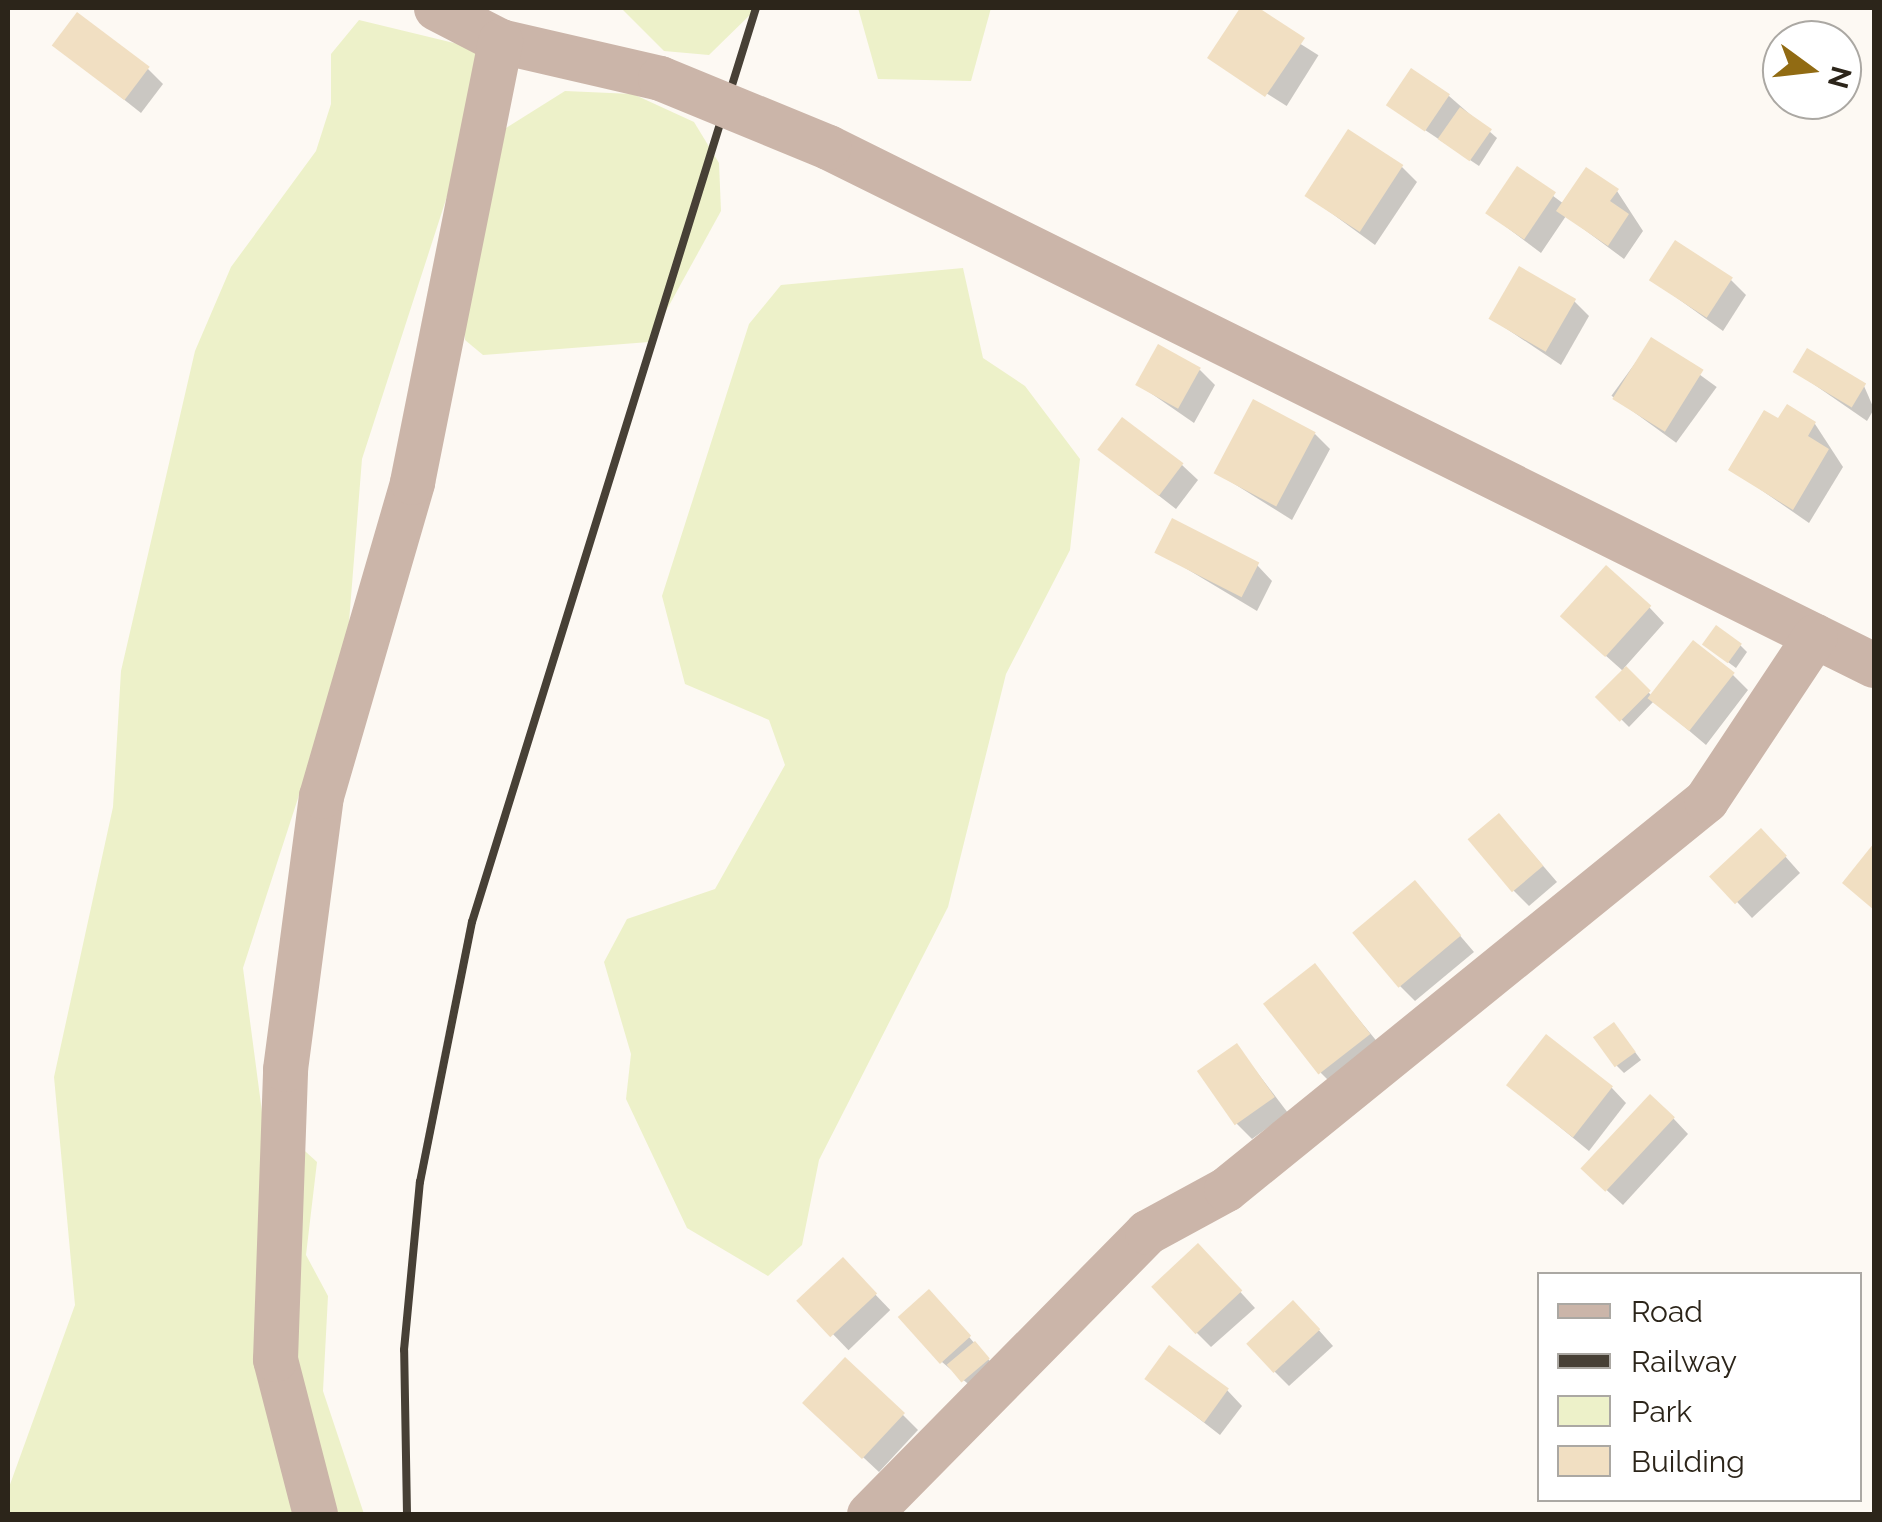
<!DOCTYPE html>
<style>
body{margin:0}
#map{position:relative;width:1882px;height:1522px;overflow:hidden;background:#fdf9f3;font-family:Raleway,sans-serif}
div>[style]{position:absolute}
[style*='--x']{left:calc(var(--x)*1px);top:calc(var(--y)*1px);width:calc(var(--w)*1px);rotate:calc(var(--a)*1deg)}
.green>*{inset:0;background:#edf1c9}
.shadow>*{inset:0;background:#0003;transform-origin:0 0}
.building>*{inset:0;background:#f1dfc2;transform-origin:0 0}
.street>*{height:45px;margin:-22.5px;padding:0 22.5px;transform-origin:22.5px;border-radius:22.5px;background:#cbb5a9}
.rail>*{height:8px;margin:-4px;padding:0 4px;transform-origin:4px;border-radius:4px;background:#474036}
.street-bridge>*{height:45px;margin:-22.5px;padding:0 22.5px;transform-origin:22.5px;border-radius:22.5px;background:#cbb5a9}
span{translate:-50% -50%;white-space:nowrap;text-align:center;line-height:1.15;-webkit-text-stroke:8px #fff;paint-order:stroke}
.frame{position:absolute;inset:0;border:10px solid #2c251a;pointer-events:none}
.legend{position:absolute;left:1537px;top:1272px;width:325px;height:230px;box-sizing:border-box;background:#fff;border:2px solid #aba8a3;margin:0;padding:12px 18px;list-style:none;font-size:30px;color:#2c251a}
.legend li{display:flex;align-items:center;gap:20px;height:50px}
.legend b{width:50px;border:2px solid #aba8a3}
.north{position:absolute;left:1762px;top:20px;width:100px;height:100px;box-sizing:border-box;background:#fff;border:2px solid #aba8a3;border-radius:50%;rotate:105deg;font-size:28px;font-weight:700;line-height:40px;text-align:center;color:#2c251a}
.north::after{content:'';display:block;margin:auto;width:35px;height:45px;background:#916b13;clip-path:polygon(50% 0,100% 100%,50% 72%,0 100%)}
</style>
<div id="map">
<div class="green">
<i style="clip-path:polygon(621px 8px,757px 8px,709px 55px,664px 51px)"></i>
<i style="clip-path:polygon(858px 8px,991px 8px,971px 81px,878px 79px)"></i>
<i style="clip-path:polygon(359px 20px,483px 50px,473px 116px,362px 459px,347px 647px,243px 968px,262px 1112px,317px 1162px,306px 1255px,328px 1296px,323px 1391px,364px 1514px,8px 1514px,8px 1490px,75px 1305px,54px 1077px,113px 807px,121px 671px,195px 351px,231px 267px,316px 151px,331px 104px,331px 54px)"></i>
<i style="clip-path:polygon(565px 91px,633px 94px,694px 122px,719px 163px,721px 211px,649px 342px,483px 355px,465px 340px,463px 292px,498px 133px)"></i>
<i style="clip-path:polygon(963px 268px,983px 358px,1025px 386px,1080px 459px,1070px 550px,1006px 674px,948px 907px,819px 1160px,802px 1245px,768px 1276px,687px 1228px,626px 1099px,631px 1054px,604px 962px,627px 919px,715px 889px,785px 765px,769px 720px,685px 684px,662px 596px,749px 324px,781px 285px)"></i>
</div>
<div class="shadow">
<i style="left:1243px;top:8px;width:89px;height:60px;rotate:32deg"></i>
<i style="clip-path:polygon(55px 45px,148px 69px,163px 84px,141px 113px)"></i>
<i style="clip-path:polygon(1449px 96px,1497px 138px,1479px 166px,1389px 106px)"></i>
<i style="clip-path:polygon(1402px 167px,1417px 182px,1375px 245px,1308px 196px)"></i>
<i style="clip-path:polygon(1518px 170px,1564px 204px,1617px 191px,1643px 231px,1624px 259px,1566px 216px,1541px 253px,1489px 214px)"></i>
<i style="clip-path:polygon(1652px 280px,1731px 280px,1746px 295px,1723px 331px)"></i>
<i style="clip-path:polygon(1574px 301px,1589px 316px,1561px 365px,1492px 319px)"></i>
<i style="left:1652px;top:340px;width:80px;height:69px;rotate:36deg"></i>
<i style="clip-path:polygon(1200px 370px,1215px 385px,1194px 423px,1139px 385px)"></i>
<i style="clip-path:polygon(1796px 372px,1864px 386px,1874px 409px,1867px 421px)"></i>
<i style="clip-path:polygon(1779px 421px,1815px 424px,1843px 467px,1809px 523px,1731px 469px)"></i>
<i style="clip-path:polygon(1315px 434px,1330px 449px,1292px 520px,1217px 473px)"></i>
<i style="clip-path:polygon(1100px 450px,1182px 465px,1198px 480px,1176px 509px)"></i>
<i style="clip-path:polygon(1157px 551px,1257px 565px,1272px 581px,1257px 611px)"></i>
<i style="clip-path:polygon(1649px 607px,1664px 623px,1624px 668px,1652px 696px,1733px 675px,1748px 690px,1706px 745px,1654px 701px,1629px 727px,1599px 697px,1623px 671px,1578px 631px)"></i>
<i style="clip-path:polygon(1740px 645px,1747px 652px,1736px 668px,1713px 651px)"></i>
<i style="clip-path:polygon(1513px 831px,1557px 882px,1529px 906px,1514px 891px)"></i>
<i style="clip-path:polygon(1776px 846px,1800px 873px,1752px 918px,1713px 876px)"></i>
<i style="clip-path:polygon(1415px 883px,1474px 952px,1415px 1001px,1400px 986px)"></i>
<i style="clip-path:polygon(1315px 966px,1384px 1050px,1336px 1088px,1321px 1073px)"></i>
<i style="clip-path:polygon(1620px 1032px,1641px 1060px,1624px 1073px,1617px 1066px)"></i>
<i style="clip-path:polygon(1237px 1046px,1288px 1113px,1252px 1139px,1237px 1124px)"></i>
<i style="clip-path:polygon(1509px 1085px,1611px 1087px,1626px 1103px,1589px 1151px)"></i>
<i style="clip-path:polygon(1673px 1118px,1688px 1134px,1623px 1205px,1600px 1184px)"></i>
<i style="left:843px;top:1261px;width:68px;height:58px;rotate:46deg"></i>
<i style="clip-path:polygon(1213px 1262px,1255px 1308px,1211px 1347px,1196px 1332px)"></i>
<i style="clip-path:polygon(944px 1308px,995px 1367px,973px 1388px,942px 1362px)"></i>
<i style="clip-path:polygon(1308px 1318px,1333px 1346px,1289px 1386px,1274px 1371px)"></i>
<i style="clip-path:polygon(1148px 1379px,1227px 1390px,1242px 1406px,1220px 1435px)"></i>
<i style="clip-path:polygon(903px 1415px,918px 1430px,879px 1472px,821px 1418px)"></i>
</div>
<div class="building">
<i style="clip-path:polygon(1240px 8px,1259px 8px,1305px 38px,1265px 97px,1207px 58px)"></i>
<i style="left:77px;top:12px;width:91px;height:42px;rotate:37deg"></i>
<i style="left:1411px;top:68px;width:47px;height:45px;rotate:34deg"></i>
<i style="left:1460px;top:107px;width:39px;height:39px;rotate:35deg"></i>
<i style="left:1348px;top:129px;width:66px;height:80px;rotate:33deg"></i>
<i style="left:1517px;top:166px;width:47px;height:57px;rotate:34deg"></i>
<i style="clip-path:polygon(1586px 167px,1619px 189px,1610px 201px,1629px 214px,1608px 246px,1556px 211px)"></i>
<i style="left:1675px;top:240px;width:69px;height:48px;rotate:33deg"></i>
<i style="left:1519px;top:266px;width:66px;height:61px;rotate:30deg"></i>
<i style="left:1651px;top:337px;width:62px;height:73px;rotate:32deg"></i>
<i style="left:1158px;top:344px;width:49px;height:47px;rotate:29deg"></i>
<i style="left:1807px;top:348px;width:69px;height:28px;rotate:31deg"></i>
<i style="left:1253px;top:399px;width:71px;height:84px;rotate:28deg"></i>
<i style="clip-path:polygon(1787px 404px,1816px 422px,1808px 436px,1829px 449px,1793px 510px,1728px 470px,1764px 410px,1778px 418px)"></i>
<i style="left:1122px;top:417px;width:77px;height:41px;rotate:37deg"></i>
<i style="left:1172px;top:518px;width:98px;height:39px;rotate:27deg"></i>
<i style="left:1606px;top:565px;width:61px;height:69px;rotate:42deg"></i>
<i style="left:1716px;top:625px;width:32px;height:24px;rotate:36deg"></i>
<i style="left:1693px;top:640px;width:53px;height:74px;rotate:38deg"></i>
<i style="left:1626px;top:666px;width:35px;height:44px;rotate:45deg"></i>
<i style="left:1499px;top:813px;width:69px;height:41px;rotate:50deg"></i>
<i style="left:1761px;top:828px;width:38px;height:71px;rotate:47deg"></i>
<i style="clip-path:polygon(1874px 843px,1874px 910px,1842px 883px)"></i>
<i style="left:1415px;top:880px;width:72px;height:82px;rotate:50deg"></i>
<i style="left:1315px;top:963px;width:90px;height:66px;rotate:52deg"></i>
<i style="left:1614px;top:1022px;width:37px;height:26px;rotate:54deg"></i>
<i style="left:1546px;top:1034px;width:85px;height:65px;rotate:38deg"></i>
<i style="left:1237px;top:1043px;width:66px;height:49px;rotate:55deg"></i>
<i style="left:1650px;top:1094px;width:34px;height:102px;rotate:43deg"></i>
<i style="left:1198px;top:1243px;width:65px;height:64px;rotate:47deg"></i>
<i style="left:843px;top:1257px;width:50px;height:64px;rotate:47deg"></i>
<i style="left:929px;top:1289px;width:63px;height:42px;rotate:48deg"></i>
<i style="left:1293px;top:1300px;width:40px;height:64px;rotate:47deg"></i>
<i style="left:975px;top:1341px;width:23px;height:37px;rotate:50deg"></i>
<i style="left:1169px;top:1345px;width:74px;height:42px;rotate:36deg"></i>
<i style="left:845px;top:1357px;width:82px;height:63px;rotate:43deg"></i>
</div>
<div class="street">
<i style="--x:436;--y:8;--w:72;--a:27.3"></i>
<i style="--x:500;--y:41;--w:164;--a:13"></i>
<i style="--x:828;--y:147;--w:1167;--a:26.35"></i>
<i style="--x:315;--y:1514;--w:160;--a:-104.5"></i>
<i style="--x:275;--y:1359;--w:290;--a:-88"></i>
<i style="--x:285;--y:1069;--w:275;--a:-82.5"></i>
<i style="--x:321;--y:796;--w:327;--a:-73.8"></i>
<i style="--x:412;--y:482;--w:450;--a:-78.7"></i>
<i style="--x:869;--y:1514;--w:396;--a:-45.4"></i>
<i style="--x:1147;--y:1232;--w:90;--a:-28.6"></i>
<i style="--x:1226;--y:1189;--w:618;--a:-39.02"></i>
<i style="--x:1706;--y:800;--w:197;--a:-56.4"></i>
</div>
<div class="rail">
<i style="--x:407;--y:1514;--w:164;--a:-91"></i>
<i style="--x:404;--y:1350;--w:169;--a:-84.6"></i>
<i style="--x:420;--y:1182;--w:265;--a:-78.7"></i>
<i style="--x:472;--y:922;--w:957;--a:-72.74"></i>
</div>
<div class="street-bridge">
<i style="--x:660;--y:78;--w:182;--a:22.3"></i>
</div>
<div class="frame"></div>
<ul class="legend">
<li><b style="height:12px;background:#cbb5a9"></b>Road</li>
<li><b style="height:12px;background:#474036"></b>Railway</li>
<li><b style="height:28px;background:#edf1c9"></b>Park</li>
<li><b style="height:28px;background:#f1dfc2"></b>Building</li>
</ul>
<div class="north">N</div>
</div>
